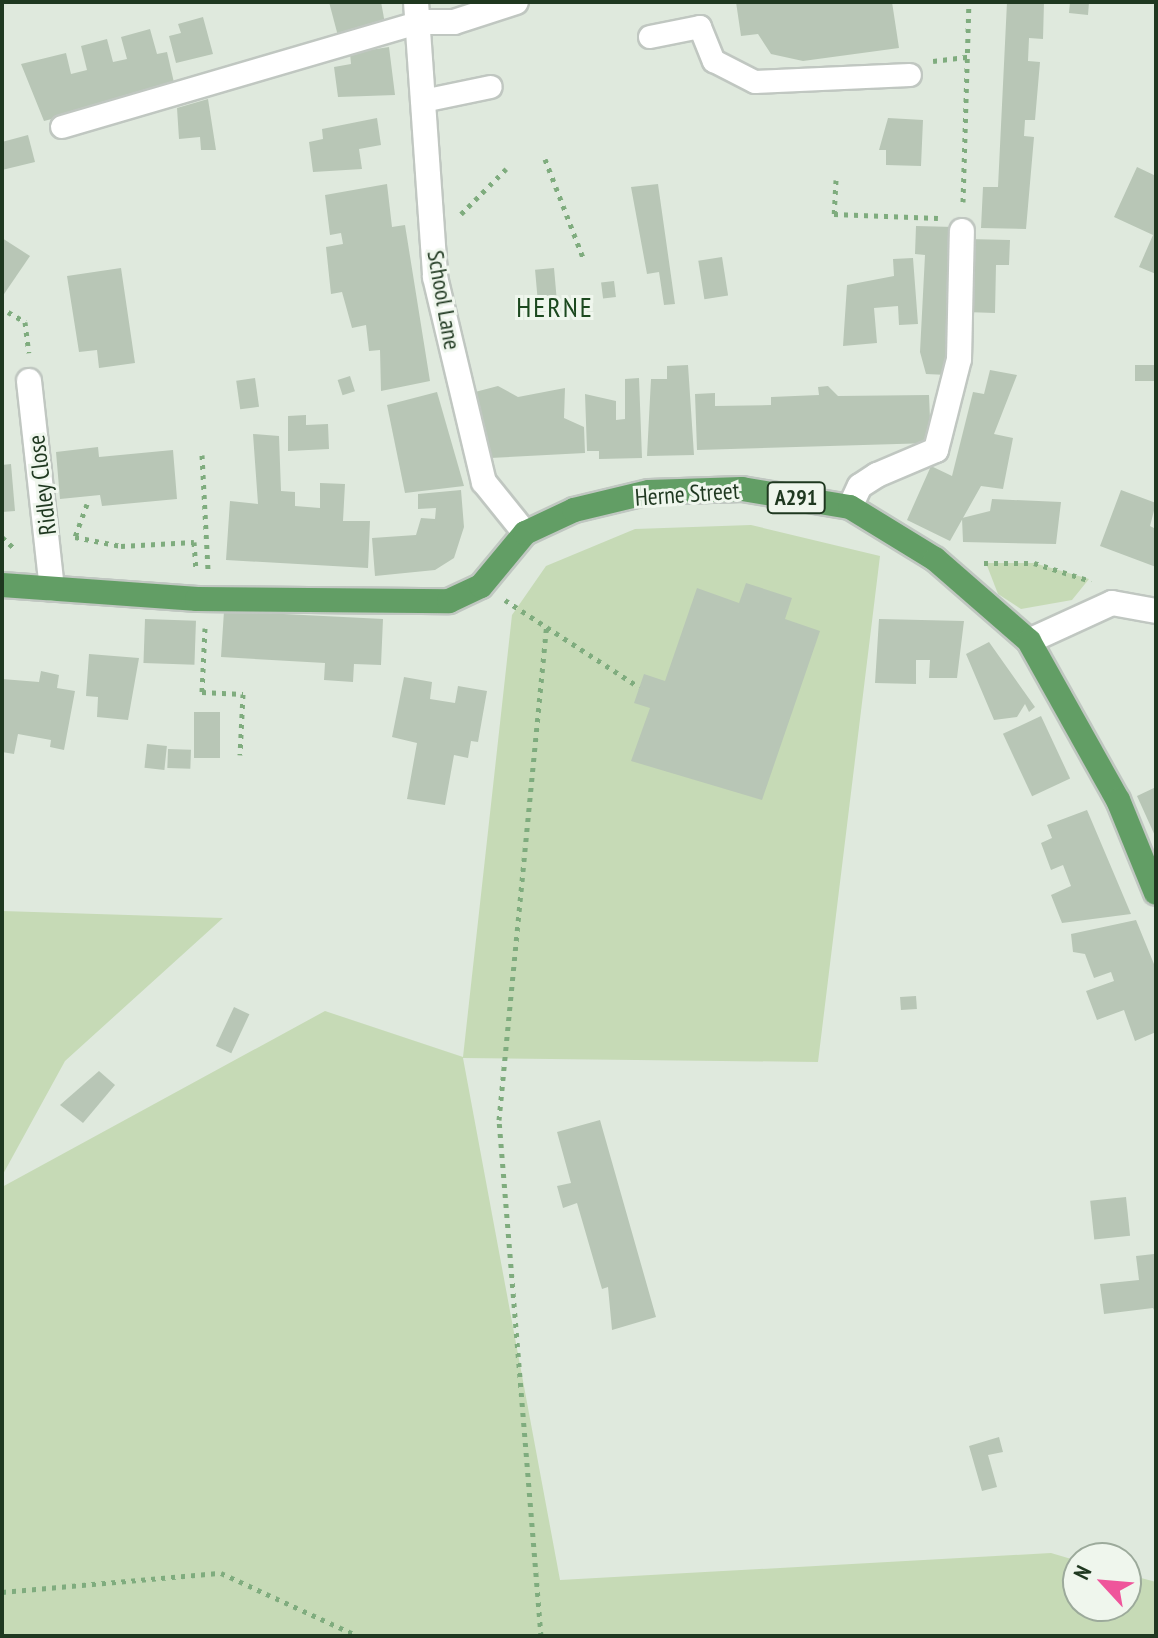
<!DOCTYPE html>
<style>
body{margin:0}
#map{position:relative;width:1158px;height:1638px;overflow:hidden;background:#dfe9dd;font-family:"PT Sans Narrow",sans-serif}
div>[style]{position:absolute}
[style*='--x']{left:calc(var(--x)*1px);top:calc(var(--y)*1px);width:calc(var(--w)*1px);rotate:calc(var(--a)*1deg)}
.green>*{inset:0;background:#c6dab6}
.building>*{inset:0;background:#b8c6b6;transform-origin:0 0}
.path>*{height:5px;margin-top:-2.5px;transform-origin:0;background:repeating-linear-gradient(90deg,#7fac7e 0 4px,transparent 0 10px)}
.roads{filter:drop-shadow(2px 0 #c0c7c1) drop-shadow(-2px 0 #c0c7c1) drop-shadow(0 2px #c0c7c1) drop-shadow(0 -2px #c0c7c1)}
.service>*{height:22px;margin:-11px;padding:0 11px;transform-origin:11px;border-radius:11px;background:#fff}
.minor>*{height:24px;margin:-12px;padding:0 12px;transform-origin:12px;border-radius:12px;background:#fff}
.tertiary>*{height:24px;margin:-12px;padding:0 12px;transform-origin:12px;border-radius:12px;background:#fff}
.primary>*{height:24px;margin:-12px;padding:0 12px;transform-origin:12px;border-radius:12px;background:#629e65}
span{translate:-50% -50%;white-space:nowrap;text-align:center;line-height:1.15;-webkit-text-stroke:6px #eff6ed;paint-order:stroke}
.shield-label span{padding:2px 6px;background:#eff6ed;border:2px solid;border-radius:6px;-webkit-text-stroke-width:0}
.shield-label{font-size:22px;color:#1f3820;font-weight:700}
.street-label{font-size:24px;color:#1f3820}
.quarter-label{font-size:28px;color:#1c491f;letter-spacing:2px}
.frame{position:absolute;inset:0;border:4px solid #1f3820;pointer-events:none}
.north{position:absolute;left:1062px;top:1542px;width:80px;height:80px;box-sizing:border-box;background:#eff6ed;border:2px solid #9caa9b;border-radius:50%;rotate:296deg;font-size:22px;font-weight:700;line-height:32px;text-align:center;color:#1f3820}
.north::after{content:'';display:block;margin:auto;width:28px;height:36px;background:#ef559b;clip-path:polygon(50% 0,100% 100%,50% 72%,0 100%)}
</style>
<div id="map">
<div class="green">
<i style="clip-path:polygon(751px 525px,880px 556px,818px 1062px,463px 1058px,560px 1580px,1051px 1553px,1078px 1561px,1078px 1606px,1126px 1606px,1126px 1574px,1156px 1582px,1156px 1636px,2px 1636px,2px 1187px,325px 1011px,463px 1057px,512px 615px,546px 566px,635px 529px)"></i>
<i style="clip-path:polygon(986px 563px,1034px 563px,1089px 579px,1072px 600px,1021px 609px,998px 594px)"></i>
<i style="clip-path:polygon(2px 911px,223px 918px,65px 1061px,2px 1176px)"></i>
</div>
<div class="building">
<i style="clip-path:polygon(329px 2px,381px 2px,386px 29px,338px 36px)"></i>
<i style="clip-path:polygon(736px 2px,892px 2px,899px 48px,803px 61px,771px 54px,758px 34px,741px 36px)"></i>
<i style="clip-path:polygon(1007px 2px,1044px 2px,1043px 39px,1029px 38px,1028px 61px,1040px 62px,1035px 120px,1025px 120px,1024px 136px,1034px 137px,1026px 229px,981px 228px,983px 187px,998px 187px)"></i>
<i style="clip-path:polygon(1070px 2px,1089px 2px,1088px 15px,1069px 13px)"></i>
<i style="clip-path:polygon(203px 17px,213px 54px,176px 63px,169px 36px,181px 33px,178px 24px)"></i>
<i style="clip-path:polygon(150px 29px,157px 54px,167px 52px,175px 87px,44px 121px,21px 64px,66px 53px,71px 74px,87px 70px,81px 46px,107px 39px,113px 62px,127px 59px,121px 37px)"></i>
<i style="clip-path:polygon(389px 47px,395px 95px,338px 97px,334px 67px,351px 64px,350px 53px)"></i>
<i style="clip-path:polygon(208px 99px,216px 150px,201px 150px,200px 137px,179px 139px,177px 108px)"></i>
<i style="clip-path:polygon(377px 118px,381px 145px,359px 149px,362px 169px,313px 172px,309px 142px,323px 139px,322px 129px)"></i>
<i style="clip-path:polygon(888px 118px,923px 120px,921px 166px,886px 165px,886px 150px,879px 150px)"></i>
<i style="clip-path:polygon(28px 135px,35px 162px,2px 170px,2px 142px)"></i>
<i style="clip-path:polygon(1137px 167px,1156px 176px,1156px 274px,1139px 267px,1153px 235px,1114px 217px)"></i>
<i style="clip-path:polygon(387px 184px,392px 227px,405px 225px,430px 381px,381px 391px,380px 350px,369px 351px,366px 325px,352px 328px,342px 292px,331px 294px,326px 247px,343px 244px,341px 233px,330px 235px,325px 195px)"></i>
<i style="clip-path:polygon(658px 184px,675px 304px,664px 305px,659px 272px,647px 274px,631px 187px)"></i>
<i style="clip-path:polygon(916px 226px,954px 227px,948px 375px,926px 374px,920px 352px,925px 255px,915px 254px)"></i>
<i style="clip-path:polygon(2px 238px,30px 256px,2px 297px)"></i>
<i style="clip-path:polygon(968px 239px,1010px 240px,1009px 265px,996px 265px,995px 313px,966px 312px)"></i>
<i style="left:722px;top:257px;width:39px;height:24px;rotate:81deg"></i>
<i style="clip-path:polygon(913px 258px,918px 324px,899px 325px,898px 306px,874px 308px,877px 343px,843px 346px,847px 285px,894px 276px,893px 259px)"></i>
<i style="clip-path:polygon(121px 268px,135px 363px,99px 368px,97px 350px,79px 352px,67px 276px)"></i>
<i style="left:554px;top:268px;width:34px;height:19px;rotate:85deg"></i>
<i style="left:614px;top:281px;width:16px;height:13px;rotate:83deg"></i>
<i style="clip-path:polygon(688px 365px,694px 455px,647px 456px,651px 379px,667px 379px,667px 366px)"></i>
<i style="left:1154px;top:365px;width:16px;height:19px;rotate:90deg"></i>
<i style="clip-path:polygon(990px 370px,1017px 375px,994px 434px,1013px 438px,1003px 489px,981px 486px,950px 541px,907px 520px,931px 466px,952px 476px,973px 392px,984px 394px)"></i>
<i style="left:350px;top:376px;width:16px;height:13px;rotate:72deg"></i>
<i style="left:255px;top:378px;width:29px;height:19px;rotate:82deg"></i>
<i style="clip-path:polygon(639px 378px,642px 458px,599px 459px,599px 451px,587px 451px,585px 394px,616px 401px,616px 420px,625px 419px,625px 379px)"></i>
<i style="clip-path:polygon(498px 386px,518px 397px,565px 388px,564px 418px,584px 427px,585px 453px,490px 458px,475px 392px)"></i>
<i style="clip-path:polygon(828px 386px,838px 396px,929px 395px,931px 443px,697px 450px,695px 394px,715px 393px,715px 406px,771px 405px,771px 397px,819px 395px,818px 387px)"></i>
<i style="clip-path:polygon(437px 392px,464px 486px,405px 493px,387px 405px)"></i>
<i style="clip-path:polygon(306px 415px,306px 425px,328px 424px,329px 449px,288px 451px,288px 416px)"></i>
<i style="clip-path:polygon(253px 434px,279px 436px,281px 491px,295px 492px,295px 506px,320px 508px,320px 483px,345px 484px,343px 521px,370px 521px,368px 568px,226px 560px,230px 501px,258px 504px)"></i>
<i style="clip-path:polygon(98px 447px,99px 457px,173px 450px,177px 499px,102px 506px,100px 495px,60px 499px,56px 452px)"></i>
<i style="clip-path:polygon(11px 464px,15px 511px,2px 512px,2px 465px)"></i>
<i style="clip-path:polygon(461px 490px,464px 527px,454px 558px,435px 570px,375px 576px,372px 538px,416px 535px,421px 518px,435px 519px,436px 508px,418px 509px,418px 494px)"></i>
<i style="clip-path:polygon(1121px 490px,1156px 503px,1150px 526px,1156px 529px,1156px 567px,1100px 546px)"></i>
<i style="clip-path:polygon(992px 499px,1061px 502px,1056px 544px,963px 542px,962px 518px,990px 511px)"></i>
<i style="clip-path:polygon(746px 583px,792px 598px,785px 619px,820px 631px,762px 800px,631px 761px,650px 708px,634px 703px,644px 674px,665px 681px,697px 588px,739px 603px)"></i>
<i style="clip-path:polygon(224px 611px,383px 619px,381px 665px,354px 664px,353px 682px,324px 680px,325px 663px,221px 657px)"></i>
<i style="left:145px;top:619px;width:51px;height:44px;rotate:2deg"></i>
<i style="clip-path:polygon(879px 619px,964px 621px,957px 678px,929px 678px,930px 660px,916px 660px,916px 684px,875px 683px)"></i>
<i style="clip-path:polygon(989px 642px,1035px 707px,1029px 712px,1025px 704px,1017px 717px,994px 720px,966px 654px)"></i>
<i style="clip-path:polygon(89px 654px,139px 658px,128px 720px,97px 717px,98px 697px,86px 696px)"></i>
<i style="clip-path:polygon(41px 671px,59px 675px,57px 688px,75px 691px,64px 750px,50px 747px,51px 740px,18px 734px,14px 754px,2px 752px,2px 679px,39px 682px)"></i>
<i style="clip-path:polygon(404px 677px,432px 682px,430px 699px,455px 703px,458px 686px,487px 691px,478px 742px,471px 741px,468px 758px,454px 755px,445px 805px,407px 799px,417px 743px,392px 737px)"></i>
<i style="left:220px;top:712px;width:46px;height:26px;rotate:90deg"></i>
<i style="left:1041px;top:716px;width:69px;height:42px;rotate:65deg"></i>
<i style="left:147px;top:744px;width:20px;height:24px;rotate:6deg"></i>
<i style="left:168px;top:749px;width:23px;height:19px;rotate:2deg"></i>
<i style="clip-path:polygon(1156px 787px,1156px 838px,1137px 796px)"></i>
<i style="clip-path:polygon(1087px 810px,1131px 914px,1062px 923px,1051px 895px,1071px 886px,1063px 865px,1051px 870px,1041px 843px,1052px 838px,1047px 825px)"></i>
<i style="clip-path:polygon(1136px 920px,1156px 969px,1156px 1032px,1135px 1041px,1124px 1010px,1097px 1020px,1086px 991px,1114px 981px,1111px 972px,1094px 978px,1085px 954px,1073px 952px,1071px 934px)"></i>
<i style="left:916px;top:996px;width:13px;height:16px;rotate:86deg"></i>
<i style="left:234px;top:1007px;width:17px;height:43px;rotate:25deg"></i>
<i style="clip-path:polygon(99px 1071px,115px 1085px,83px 1123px,60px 1105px)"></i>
<i style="clip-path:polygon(600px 1120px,656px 1317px,612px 1330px,608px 1287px,602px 1289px,577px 1203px,563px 1208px,557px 1186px,571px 1183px,557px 1132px)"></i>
<i style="left:1126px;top:1197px;width:39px;height:36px;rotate:84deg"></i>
<i style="clip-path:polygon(1154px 1254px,1156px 1314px,1153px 1308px,1104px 1314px,1100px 1284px,1139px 1280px,1136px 1256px)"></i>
<i style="clip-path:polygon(999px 1437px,1003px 1452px,988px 1455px,997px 1487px,982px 1491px,969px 1446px)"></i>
</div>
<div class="path">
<i style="--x:933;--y:61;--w:35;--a:-7"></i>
<i style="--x:545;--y:159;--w:108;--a:68.9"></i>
<i style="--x:836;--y:180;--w:34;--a:93"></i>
<i style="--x:834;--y:214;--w:104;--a:2.2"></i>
<i style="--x:963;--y:202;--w:200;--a:-88.3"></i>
<i style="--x:461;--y:214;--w:64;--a:-45"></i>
<i style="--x:8;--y:312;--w:20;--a:30"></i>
<i style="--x:25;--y:322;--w:31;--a:83"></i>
<i style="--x:202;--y:455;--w:115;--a:87"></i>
<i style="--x:87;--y:504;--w:35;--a:110"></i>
<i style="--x:75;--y:537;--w:47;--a:11.1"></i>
<i style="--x:121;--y:546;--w:73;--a:-3.1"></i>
<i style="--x:194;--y:542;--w:26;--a:86"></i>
<i style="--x:2;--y:537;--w:19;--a:43"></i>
<i style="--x:984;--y:563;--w:50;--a:0"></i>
<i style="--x:1034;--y:563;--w:60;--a:17.5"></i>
<i style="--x:505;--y:600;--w:160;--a:33"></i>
<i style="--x:205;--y:628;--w:64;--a:92.7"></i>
<i style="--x:202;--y:692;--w:41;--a:2.8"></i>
<i style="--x:243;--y:694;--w:61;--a:92.8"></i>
<i style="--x:2;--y:1592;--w:220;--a:-5"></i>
<i style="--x:221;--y:1573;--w:151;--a:24.7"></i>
<i style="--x:541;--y:1636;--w:518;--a:-94.65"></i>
<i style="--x:499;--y:1120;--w:494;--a:-84.5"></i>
</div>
<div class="roads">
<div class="service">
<i style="--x:650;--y:37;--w:51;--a:-11.3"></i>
<i style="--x:700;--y:27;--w:37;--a:68"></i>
<i style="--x:714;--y:61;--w:46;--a:27.1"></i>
<i style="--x:755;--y:82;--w:155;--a:-2.6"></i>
<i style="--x:428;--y:100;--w:64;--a:-11.7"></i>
<i style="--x:62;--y:127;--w:373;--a:-16.3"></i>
</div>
<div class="minor">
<i style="--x:420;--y:22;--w:34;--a:0"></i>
<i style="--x:454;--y:22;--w:65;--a:-17.9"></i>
<i style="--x:29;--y:381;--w:209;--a:83.7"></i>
<i style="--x:850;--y:507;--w:23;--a:-65"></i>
<i style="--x:860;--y:486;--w:20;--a:-33"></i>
<i style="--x:877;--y:475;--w:64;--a:-23"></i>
<i style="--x:936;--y:450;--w:94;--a:-75.8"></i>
<i style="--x:959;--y:359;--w:128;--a:-88.7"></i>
<i style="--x:1029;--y:641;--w:91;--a:-24.6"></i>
<i style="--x:1112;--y:603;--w:45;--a:10.3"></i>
</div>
<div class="tertiary">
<i style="--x:416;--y:2;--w:276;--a:86"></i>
<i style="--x:435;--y:277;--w:211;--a:76.6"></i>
<i style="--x:484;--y:482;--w:65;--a:51.2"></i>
</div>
<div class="primary">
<i style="--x:2;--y:585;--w:196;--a:4.1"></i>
<i style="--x:197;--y:599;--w:252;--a:0.5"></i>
<i style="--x:449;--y:601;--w:35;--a:-25"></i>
<i style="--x:481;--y:586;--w:69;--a:-50.3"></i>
<i style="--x:525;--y:533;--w:54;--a:-25.1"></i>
<i style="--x:574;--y:510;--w:77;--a:-13.5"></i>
<i style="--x:649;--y:492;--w:93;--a:-1.8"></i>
<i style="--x:742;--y:489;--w:109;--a:9.5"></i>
<i style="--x:850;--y:507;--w:100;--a:31.5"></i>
<i style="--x:935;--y:559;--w:125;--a:41.1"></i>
<i style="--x:1029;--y:641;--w:182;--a:60.8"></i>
<i style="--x:1118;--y:800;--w:100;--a:67.8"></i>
</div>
</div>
<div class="shield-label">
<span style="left:796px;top:498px">A291</span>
</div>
<div class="street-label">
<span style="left:444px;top:300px;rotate:80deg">School Lane</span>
<span style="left:42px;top:485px;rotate:-97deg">Ridley Close</span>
<span style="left:687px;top:494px;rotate:-4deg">Herne Street</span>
</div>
<div class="quarter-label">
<span style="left:555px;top:307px">HERNE</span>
</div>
<div class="frame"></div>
<div class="north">N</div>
</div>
